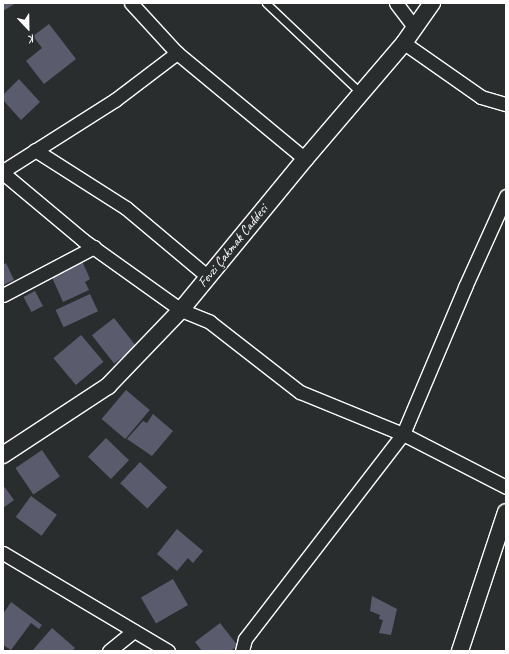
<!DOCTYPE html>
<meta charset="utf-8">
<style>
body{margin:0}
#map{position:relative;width:509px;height:654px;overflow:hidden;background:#2a2d2e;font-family:Caveat,sans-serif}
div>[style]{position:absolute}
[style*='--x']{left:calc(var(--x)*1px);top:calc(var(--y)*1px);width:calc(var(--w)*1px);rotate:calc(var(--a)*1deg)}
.building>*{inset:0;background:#5a5c6e;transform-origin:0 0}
.roads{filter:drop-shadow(1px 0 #fff) drop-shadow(-1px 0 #fff) drop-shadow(0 1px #fff) drop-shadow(0 -1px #fff)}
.service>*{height:7px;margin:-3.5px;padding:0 3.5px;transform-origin:3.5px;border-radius:3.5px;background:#2a2d2e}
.minor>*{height:13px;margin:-6.5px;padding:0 6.5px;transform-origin:6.5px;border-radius:6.5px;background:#2a2d2e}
.tertiary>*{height:16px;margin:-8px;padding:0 8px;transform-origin:8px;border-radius:8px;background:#2a2d2e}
span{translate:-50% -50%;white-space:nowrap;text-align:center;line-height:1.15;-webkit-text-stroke:3px #2a2d2e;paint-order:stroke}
.street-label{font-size:14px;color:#fff}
.frame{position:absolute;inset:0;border:4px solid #fff;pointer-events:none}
.north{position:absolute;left:8px;top:8px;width:40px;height:40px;-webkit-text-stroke:3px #2a2d2e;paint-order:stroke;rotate:158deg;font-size:11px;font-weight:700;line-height:16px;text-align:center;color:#fff}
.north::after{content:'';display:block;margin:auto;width:14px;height:18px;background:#fff;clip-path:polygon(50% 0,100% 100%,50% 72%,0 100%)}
</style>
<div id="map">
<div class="building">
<i style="clip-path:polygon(3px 3px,16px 3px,3px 11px)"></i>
<i style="clip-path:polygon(49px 24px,76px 59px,44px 84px,26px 61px,42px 48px,33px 36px)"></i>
<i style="clip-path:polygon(19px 79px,40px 102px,21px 120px,3px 100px,3px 95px)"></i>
<i style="clip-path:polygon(82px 261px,90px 279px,85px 282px,89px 290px,63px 302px,51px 275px)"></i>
<i style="clip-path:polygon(6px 263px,14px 280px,3px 285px,3px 265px)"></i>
<i style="left:35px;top:291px;width:17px;height:13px;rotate:62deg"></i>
<i style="left:90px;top:294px;width:19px;height:38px;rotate:65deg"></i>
<i style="left:114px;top:318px;width:36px;height:28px;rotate:52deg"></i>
<i style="left:81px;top:335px;width:35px;height:36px;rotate:50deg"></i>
<i style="left:126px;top:390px;width:31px;height:38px;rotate:40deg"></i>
<i style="clip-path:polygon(153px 414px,173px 431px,152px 456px,127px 439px,143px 421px,147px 423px)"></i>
<i style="left:106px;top:438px;width:32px;height:26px;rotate:44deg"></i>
<i style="left:42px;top:450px;width:32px;height:32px;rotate:56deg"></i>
<i style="left:140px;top:462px;width:37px;height:29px;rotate:43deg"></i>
<i style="clip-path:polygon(3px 485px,14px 500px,3px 508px)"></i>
<i style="left:31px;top:496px;width:32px;height:26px;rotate:36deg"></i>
<i style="clip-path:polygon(177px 529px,203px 551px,193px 563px,188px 558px,177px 571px,157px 554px)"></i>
<i style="left:173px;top:579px;width:30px;height:37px;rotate:60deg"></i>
<i style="clip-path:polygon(372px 596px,397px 609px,391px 635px,379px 633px,383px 620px,379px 619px,380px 615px,370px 611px)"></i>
<i style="clip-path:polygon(11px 602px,42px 625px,39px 629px,31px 623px,11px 650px,3px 645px,3px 614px)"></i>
<i style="clip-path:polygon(220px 623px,238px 646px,230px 651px,202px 651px,195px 642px)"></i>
<i style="clip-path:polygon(52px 628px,75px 648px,72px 651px,32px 651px)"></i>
</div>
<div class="roads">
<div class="service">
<i style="--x:266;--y:3;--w:131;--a:43.5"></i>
</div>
<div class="minor">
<i style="--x:131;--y:3;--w:68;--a:47.4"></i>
<i style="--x:177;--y:53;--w:166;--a:39.6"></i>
<i style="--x:396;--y:3;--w:30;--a:53"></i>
<i style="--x:404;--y:43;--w:94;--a:35"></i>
<i style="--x:481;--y:97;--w:26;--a:16"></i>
<i style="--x:35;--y:150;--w:108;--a:32.5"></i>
<i style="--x:126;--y:208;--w:106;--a:40"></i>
<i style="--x:3;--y:171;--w:133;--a:-32.4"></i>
<i style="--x:115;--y:100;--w:78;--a:-37.2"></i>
<i style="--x:3;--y:173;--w:104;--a:39.9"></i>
<i style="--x:83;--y:240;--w:120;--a:35.5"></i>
<i style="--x:181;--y:310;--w:31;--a:22"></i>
<i style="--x:210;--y:322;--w:114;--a:37.9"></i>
<i style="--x:300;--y:392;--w:111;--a:22.2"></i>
<i style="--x:403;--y:434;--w:116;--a:27.2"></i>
<i style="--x:3;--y:295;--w:103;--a:-27.8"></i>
<i style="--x:3;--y:553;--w:192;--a:30.7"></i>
<i style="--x:109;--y:651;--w:32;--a:-39"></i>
<i style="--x:242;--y:651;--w:12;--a:-76"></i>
<i style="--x:245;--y:639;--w:259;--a:-52.4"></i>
<i style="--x:403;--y:434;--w:160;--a:-67.1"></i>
<i style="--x:465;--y:287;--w:100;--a:-65.7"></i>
</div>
<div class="tertiary">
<i style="--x:3;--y:455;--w:126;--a:-33.3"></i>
<i style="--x:108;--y:386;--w:105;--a:-46.2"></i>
<i style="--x:181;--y:310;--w:195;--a:-50.6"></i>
<i style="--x:305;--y:159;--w:153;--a:-49.5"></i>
<i style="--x:404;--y:43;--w:49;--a:-55"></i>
<i style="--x:460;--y:651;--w:146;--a:-71.7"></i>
</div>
</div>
<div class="street-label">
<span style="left:233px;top:246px;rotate:-51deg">Fevzi Çakmak Caddesi</span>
</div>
<div class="frame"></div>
<div class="north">K</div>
</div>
